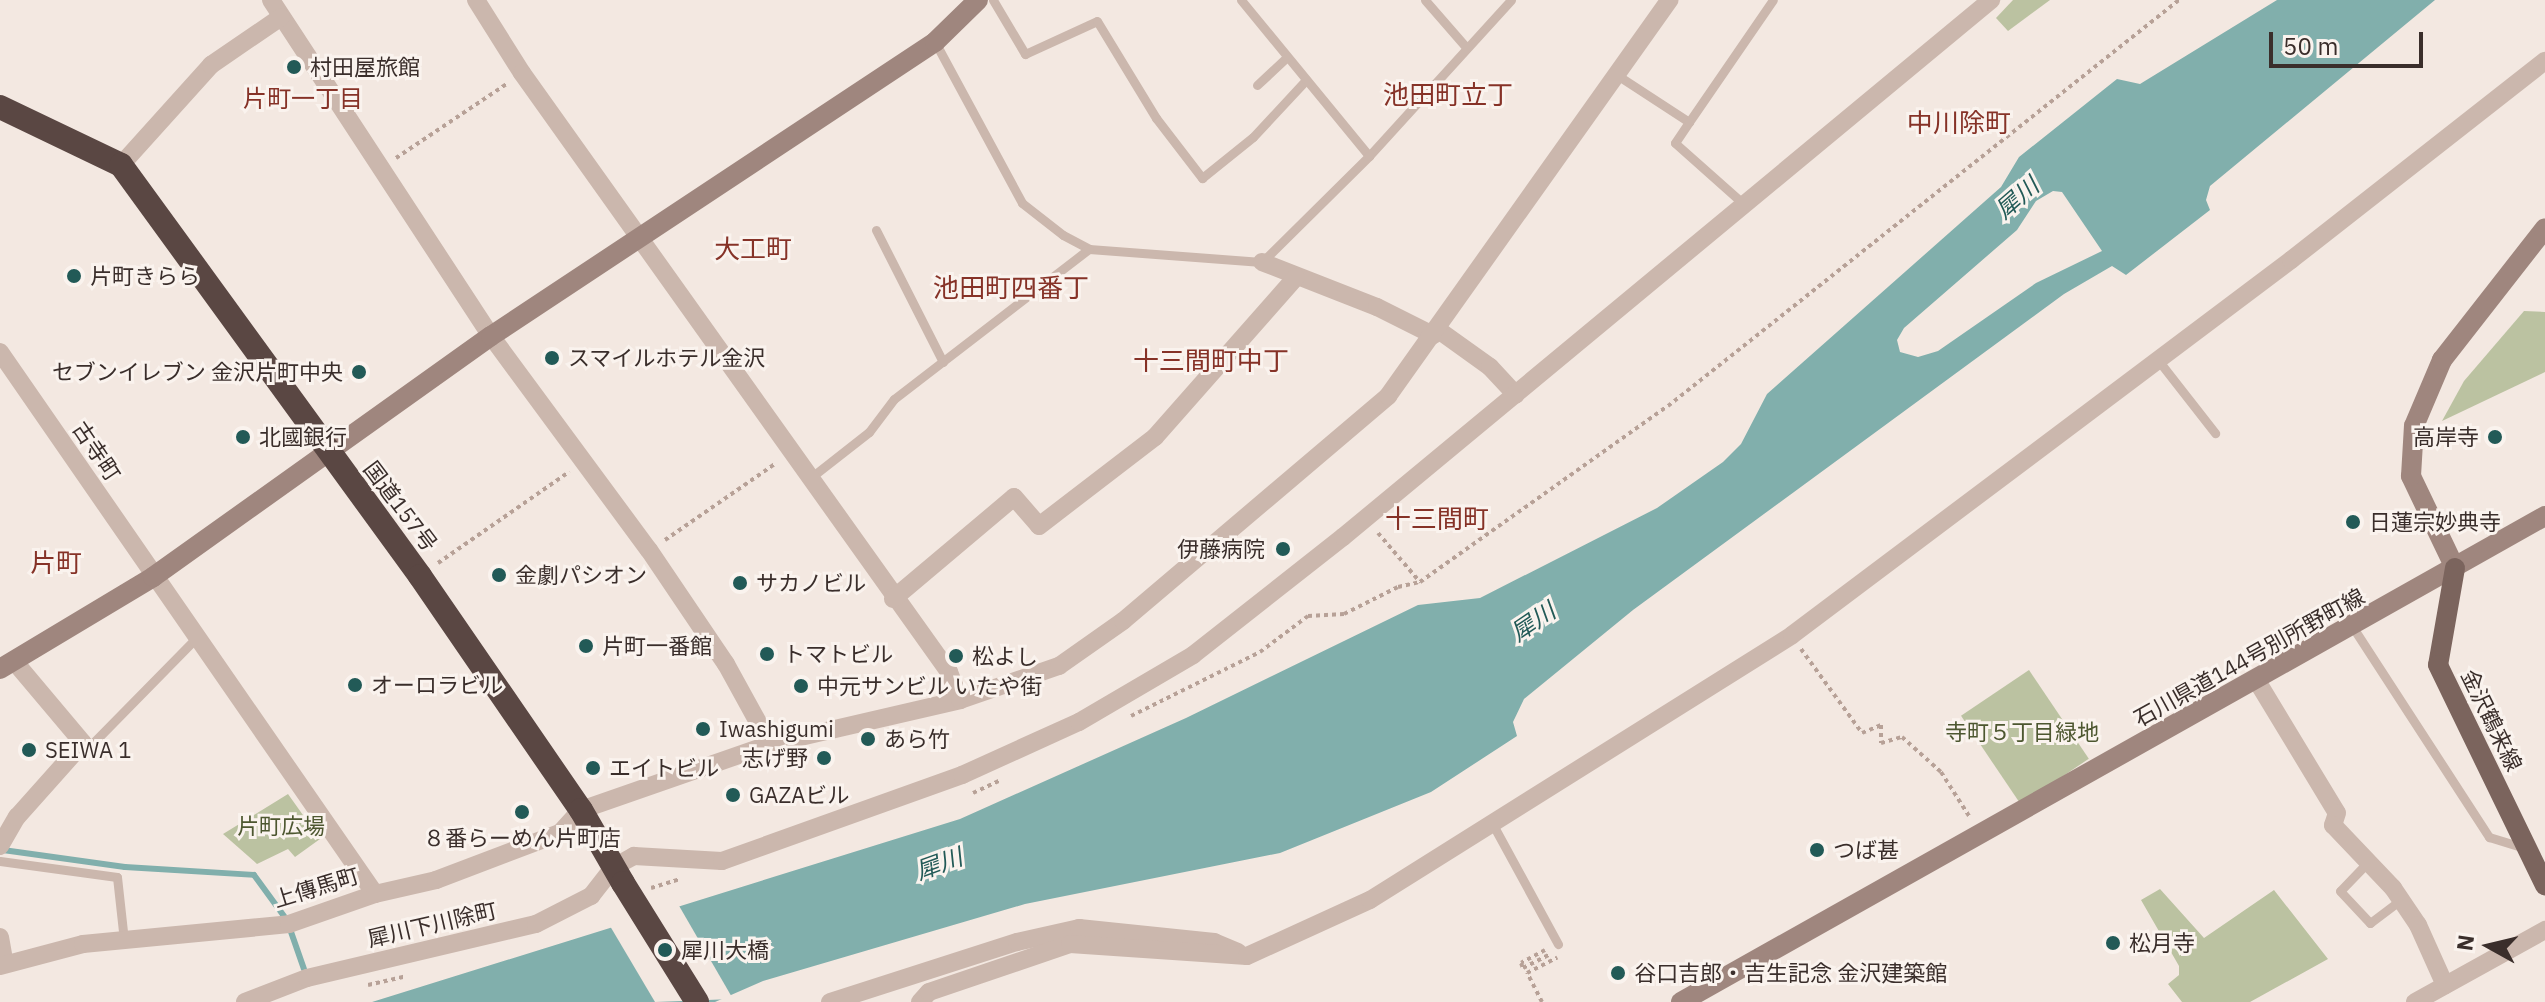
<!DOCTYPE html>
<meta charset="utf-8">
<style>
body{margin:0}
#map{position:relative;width:2545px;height:1002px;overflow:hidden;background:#f3e8e1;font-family:"IBM Plex Sans","Noto Sans JP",sans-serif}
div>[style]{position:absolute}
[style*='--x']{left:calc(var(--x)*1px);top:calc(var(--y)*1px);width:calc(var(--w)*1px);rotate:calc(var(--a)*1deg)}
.green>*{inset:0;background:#bbc2a1;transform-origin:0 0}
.water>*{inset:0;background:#81afac}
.pier>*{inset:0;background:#f3e8e1}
.stream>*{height:6px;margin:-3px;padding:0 3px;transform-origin:3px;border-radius:3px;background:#81afac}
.path>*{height:4px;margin-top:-2px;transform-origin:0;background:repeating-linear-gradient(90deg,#b7a197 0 4px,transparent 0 8px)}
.lane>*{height:9px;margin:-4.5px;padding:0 4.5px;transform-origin:4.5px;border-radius:4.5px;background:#cbb7ad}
.street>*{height:18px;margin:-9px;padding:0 9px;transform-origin:9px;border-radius:9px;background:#cbb7ad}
.secondary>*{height:20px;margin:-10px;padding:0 10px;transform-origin:10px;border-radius:10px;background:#9f867e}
.primary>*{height:20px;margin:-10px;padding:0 10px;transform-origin:10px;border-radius:10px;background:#7b645d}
.highway>*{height:24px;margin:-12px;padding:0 12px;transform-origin:12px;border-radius:12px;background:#5a4743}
.highway-bridge>*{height:24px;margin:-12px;padding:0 12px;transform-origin:12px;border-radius:12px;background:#5a4743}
.dots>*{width:22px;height:22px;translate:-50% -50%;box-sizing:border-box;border:4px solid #faf3ee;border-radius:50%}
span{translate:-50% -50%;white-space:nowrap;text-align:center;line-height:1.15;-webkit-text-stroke:6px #faf3ee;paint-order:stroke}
.poi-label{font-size:22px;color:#3a2e2b}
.left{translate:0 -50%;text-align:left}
.right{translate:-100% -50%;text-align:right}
.street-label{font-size:22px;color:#3a2e2b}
.park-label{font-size:22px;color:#4d5730}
.neighbourhood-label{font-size:24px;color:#863227}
.water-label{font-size:24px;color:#225a57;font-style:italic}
.quarter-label{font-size:26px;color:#863227}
.north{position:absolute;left:2449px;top:906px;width:80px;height:80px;-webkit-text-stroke:6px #faf3ee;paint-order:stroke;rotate:278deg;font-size:22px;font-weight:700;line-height:32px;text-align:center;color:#3a2e2b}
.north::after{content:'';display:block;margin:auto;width:28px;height:36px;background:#3a2e2b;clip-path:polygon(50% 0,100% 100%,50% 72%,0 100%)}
.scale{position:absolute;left:2269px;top:32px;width:154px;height:36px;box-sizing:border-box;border:4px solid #3a2e2b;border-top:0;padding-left:10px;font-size:24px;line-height:28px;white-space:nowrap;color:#3a2e2b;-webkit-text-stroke:6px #faf3ee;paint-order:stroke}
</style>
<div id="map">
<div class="green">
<i style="clip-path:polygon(2013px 0,2050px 0,2008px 31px,1996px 18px)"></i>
<i style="clip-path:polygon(2524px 311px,2545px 312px,2545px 372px,2442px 421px,2464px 381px)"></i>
<i style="left:2029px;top:670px;width:107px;height:82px;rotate:56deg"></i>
<i style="clip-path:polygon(288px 794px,320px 839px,295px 857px,288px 849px,257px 864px,223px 834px)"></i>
<i style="clip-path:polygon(2160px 889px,2204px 938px,2274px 890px,2328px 959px,2250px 1002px,2182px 1002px,2168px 984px,2179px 975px,2179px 966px,2141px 900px)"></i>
</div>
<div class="water">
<i style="clip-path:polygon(evenodd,2277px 0,2435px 0,2210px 186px,2206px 200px,2210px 210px,2126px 275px,2112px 266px,2064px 294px,1633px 610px,1524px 699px,1513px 722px,1517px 736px,1431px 792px,1280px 853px,1025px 904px,763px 981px,715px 1002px,372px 1002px,960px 819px,1186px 718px,1418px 605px,1480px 598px,1657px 508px,1723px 462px,1741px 444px,1767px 394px,2001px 187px,2019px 157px,2117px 79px,2140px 84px,2277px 0,2053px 191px,2062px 192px,2102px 251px,2036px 283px,1938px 351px,1918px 357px,1900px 352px,1897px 340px,1904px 328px,2017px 230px,2036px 201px,2053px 191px)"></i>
</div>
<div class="pier">
<i style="clip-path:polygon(678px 904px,733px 999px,655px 1002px,610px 926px)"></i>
</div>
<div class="stream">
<i style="--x:3;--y:850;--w:123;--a:7.9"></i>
<i style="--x:125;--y:867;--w:129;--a:3.5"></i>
<i style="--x:254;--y:875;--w:51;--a:53.8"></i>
<i style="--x:290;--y:929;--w:42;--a:70.7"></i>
</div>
<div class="path">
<i style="--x:396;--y:158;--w:135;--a:-33.8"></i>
<i style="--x:1378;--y:533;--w:65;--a:49.4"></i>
<i style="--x:665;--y:540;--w:135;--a:-34.7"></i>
<i style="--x:438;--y:563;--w:160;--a:-34.8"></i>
<i style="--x:1801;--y:649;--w:104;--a:54"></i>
<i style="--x:1862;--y:733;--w:21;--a:-23"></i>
<i style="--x:1881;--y:725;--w:18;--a:90"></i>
<i style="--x:1881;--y:743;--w:22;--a:-16"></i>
<i style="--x:1902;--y:737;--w:52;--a:41.9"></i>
<i style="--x:1941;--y:772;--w:52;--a:57.5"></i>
<i style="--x:1131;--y:716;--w:144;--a:-26.4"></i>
<i style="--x:1260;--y:652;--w:60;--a:-36.9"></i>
<i style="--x:1308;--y:616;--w:36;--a:-3"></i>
<i style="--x:1344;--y:614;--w:60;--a:-26.6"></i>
<i style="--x:1398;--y:587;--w:23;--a:-13"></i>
<i style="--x:1420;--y:582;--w:304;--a:-35.4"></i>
<i style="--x:1668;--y:406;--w:653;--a:-38.47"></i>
<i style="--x:973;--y:793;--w:31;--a:-25"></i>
<i style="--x:651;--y:888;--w:31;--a:-17"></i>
<i style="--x:1545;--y:950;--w:27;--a:152"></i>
<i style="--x:1521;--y:963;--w:5;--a:68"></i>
<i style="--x:1523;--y:968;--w:30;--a:-27"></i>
<i style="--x:368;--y:985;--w:39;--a:-13"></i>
<i style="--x:1542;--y:1002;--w:33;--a:-117"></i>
<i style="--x:1527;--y:973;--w:34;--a:-27"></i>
</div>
<div class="lane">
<i style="--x:993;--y:0;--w:63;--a:59.3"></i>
<i style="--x:1025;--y:54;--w:79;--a:-24.6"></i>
<i style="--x:1097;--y:21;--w:114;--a:58.7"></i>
<i style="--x:1156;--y:118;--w:76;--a:52.5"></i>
<i style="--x:1202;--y:178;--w:65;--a:-38.8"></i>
<i style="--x:1253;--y:137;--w:78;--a:-47.1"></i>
<i style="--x:1241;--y:0;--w:202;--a:50.6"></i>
<i style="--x:1425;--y:0;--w:61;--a:49"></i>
<i style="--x:935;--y:42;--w:183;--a:61.6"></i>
<i style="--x:1022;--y:203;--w:52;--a:38"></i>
<i style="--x:1063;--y:235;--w:30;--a:28"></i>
<i style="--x:1089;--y:249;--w:173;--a:4.3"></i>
<i style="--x:1262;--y:262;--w:151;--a:-44.7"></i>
<i style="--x:1369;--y:156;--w:211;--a:-47.7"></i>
<i style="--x:1617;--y:75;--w:86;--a:33.1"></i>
<i style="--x:1689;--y:122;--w:25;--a:124"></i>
<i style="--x:1675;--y:143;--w:95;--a:41.6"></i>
<i style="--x:1257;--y:85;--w:41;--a:-43"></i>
<i style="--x:1689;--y:122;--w:148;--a:-55.5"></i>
<i style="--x:876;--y:230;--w:148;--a:63.1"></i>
<i style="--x:2158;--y:360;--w:93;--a:52"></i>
<i style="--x:809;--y:479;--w:76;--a:-38.1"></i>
<i style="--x:869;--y:432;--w:41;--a:-52.9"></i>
<i style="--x:894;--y:399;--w:246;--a:-37.6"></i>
<i style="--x:2352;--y:626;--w:252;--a:57"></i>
<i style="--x:2489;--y:837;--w:38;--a:17"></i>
<i style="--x:83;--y:743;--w:7;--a:34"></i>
<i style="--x:89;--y:747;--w:154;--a:-45.5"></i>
<i style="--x:1492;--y:823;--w:138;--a:61.4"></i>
<i style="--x:0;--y:861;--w:118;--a:7.8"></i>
<i style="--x:117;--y:877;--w:63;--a:83.7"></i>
<i style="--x:2368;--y:862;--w:40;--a:134"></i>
<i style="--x:2340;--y:891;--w:44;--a:46.8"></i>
<i style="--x:2370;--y:923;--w:39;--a:-37"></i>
</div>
<div class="street">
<i style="--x:271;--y:0;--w:402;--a:56.8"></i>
<i style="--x:491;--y:336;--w:266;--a:53.6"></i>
<i style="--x:649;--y:550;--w:138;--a:56"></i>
<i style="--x:726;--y:664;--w:91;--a:61.2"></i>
<i style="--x:476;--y:0;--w:86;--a:57.8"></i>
<i style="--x:522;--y:73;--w:736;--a:54.52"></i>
<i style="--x:949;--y:672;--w:30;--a:69"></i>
<i style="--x:121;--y:165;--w:135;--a:-48"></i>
<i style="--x:211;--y:65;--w:85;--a:-34.4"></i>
<i style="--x:1262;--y:262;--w:123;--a:21.4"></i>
<i style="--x:1377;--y:307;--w:63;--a:26.6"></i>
<i style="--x:1437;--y:329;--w:65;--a:35.6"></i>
<i style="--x:1490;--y:367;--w:38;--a:47"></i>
<i style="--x:0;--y:352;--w:659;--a:55.32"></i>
<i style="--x:893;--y:599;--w:158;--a:-40.1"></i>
<i style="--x:1014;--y:497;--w:38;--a:49"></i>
<i style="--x:1039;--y:526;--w:146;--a:-37.5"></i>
<i style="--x:1155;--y:437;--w:213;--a:-48.6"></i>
<i style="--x:2257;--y:681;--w:154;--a:58.8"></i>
<i style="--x:2337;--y:813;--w:13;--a:108"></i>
<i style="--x:2333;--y:825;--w:87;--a:46.4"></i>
<i style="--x:2393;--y:888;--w:45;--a:56"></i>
<i style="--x:2418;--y:925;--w:66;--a:65.8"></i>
<i style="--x:0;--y:846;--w:34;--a:-60"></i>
<i style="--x:17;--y:817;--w:99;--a:-48.3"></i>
<i style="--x:83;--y:743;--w:107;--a:-130.1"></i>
<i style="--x:0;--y:937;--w:27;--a:80"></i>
<i style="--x:0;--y:966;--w:86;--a:-14.8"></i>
<i style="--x:83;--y:944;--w:207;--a:-5.5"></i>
<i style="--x:289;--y:924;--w:91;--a:-19.2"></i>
<i style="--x:375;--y:894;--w:63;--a:-12.9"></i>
<i style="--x:436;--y:880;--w:133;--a:-20.8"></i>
<i style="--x:560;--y:833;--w:31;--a:-48"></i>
<i style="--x:581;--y:810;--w:200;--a:-19.2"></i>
<i style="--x:770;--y:744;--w:195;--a:-13"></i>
<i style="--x:960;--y:700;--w:105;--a:-19"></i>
<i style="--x:1059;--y:666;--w:78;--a:-35.1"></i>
<i style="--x:1123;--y:621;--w:348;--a:-40.3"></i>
<i style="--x:1388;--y:396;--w:486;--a:-54.6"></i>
<i style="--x:245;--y:1002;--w:66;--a:-21.2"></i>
<i style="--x:307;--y:978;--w:235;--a:-13.3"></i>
<i style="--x:536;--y:924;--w:62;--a:-27"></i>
<i style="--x:591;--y:896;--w:37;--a:-52"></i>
<i style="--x:614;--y:867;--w:23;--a:-29"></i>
<i style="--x:634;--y:856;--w:88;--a:3.3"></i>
<i style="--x:722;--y:861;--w:255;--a:-19.7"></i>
<i style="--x:962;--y:775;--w:128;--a:-24.4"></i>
<i style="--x:1079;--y:722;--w:132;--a:-30.4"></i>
<i style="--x:1193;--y:655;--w:191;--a:-38.2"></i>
<i style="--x:1343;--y:537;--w:842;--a:-39.65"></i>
<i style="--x:830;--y:1002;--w:196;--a:-17.8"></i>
<i style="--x:1017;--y:942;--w:64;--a:-12.7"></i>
<i style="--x:1079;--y:928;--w:136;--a:5.9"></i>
<i style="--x:1214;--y:942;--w:26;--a:23"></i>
<i style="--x:920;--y:1002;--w:13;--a:-48"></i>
<i style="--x:929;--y:992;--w:149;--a:-18.8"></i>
<i style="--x:1070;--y:944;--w:177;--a:3.9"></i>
<i style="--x:1247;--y:956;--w:135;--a:-24.5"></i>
<i style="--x:1370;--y:900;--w:498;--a:-32.1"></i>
<i style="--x:1792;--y:635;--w:624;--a:-36.92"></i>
<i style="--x:2291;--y:260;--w:323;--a:-38.1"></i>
<i style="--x:2415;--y:1002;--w:149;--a:-29"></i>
</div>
<div class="secondary">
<i style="--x:2455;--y:568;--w:102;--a:-115.6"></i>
<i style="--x:2411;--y:476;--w:50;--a:-86.6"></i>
<i style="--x:2414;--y:426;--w:72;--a:-67"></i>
<i style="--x:2442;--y:360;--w:167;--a:-52"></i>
<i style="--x:0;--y:669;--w:179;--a:-31"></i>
<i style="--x:153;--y:577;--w:415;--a:-35.5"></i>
<i style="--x:491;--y:336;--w:533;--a:-33.51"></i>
<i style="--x:935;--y:42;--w:60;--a:-44.3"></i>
<i style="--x:1681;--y:1002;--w:991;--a:-29.36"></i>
</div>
<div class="primary">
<i style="--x:2455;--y:568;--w:98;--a:99.9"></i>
<i style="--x:2438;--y:665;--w:245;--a:64.1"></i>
</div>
<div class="highway">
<i style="--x:0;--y:107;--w:134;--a:25.6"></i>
<i style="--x:121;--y:165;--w:508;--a:53.96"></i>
<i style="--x:420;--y:576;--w:284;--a:55.5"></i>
<i style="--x:581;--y:810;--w:84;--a:60.1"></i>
</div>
<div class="highway-bridge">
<i style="--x:623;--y:883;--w:140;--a:58.1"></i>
</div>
<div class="dots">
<i style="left:294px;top:67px;background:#225a57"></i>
<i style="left:74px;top:276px;background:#225a57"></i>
<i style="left:552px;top:358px;background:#225a57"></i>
<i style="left:359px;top:372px;background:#225a57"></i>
<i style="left:243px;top:437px;background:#225a57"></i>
<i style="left:2495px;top:437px;background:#225a57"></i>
<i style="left:2353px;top:522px;background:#225a57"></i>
<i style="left:1283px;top:549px;background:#225a57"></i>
<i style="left:499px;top:575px;background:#225a57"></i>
<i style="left:740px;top:583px;background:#225a57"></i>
<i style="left:586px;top:646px;background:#225a57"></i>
<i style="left:767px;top:654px;background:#225a57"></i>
<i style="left:956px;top:656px;background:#225a57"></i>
<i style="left:355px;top:685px;background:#225a57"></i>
<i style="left:801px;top:686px;background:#225a57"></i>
<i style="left:703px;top:729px;background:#225a57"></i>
<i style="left:868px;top:739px;background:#225a57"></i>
<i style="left:29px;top:750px;background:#225a57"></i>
<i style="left:824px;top:758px;background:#225a57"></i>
<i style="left:593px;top:768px;background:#225a57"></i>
<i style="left:733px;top:795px;background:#225a57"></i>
<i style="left:522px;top:812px;background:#225a57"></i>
<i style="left:1817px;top:850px;background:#225a57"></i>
<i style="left:2113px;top:943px;background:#225a57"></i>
<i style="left:665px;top:950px;background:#225a57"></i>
<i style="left:1618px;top:973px;background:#225a57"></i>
</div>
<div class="poi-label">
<span class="left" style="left:310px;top:67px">村田屋旅館</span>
<span class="left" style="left:90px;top:276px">片町きらら</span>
<span class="left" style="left:568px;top:358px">スマイルホテル金沢</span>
<span class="right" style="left:343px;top:372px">セブンイレブン 金沢片町中央</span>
<span class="left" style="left:259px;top:437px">北國銀行</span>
<span class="right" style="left:2479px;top:437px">高岸寺</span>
<span class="left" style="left:2369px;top:522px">日蓮宗妙典寺</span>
<span class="right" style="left:1265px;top:549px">伊藤病院</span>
<span class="left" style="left:515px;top:575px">金劇パシオン</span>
<span class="left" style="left:756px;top:583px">サカノビル</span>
<span class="left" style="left:602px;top:646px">片町一番館</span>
<span class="left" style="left:783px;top:654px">トマトビル</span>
<span class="left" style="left:972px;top:656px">松よし</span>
<span class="left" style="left:371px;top:685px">オーロラビル</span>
<span class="left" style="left:817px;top:686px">中元サンビル いたや街</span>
<span class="left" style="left:719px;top:729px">Iwashigumi</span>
<span class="left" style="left:884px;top:739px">あら竹</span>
<span class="left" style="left:45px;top:750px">SEIWA 1</span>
<span class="right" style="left:808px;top:758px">志げ野</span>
<span class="left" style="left:609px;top:768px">エイトビル</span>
<span class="left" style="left:749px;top:795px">GAZAビル</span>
<span style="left:522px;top:838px">８番らーめん片町店</span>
<span class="left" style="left:1833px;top:850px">つば甚</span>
<span class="left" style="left:2129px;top:943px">松月寺</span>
<span class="left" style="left:681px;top:950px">犀川大橋</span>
<span class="left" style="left:1634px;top:973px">谷口吉郎・吉生記念 金沢建築館</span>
</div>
<div class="street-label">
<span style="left:97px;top:451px;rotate:56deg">古寺町</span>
<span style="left:401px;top:506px;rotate:53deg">国道157号</span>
<span style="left:2249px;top:657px;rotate:-29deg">石川県道144号別所野町線</span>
<span style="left:2492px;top:720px;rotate:64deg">金沢鶴来線</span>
<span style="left:316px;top:887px;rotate:-17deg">上傳馬町</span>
<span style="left:432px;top:924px;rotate:-13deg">犀川下川除町</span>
</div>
<div class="park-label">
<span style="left:2022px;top:732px">寺町５丁目緑地</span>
<span style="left:281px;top:826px">片町広場</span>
</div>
<div class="neighbourhood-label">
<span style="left:303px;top:99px">片町一丁目</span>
</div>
<div class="water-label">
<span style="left:2017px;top:198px;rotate:-41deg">犀川</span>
<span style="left:1533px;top:622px;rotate:-34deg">犀川</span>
<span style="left:939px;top:864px;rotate:-20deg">犀川</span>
</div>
<div class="quarter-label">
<span style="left:1448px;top:95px">池田町立丁</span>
<span style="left:1959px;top:123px">中川除町</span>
<span style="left:753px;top:249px">大工町</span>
<span style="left:1011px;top:288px">池田町四番丁</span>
<span style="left:1211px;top:361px">十三間町中丁</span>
<span style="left:1437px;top:519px">十三間町</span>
<span style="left:56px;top:563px">片町</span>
</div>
<div class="north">N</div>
<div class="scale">50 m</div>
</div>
